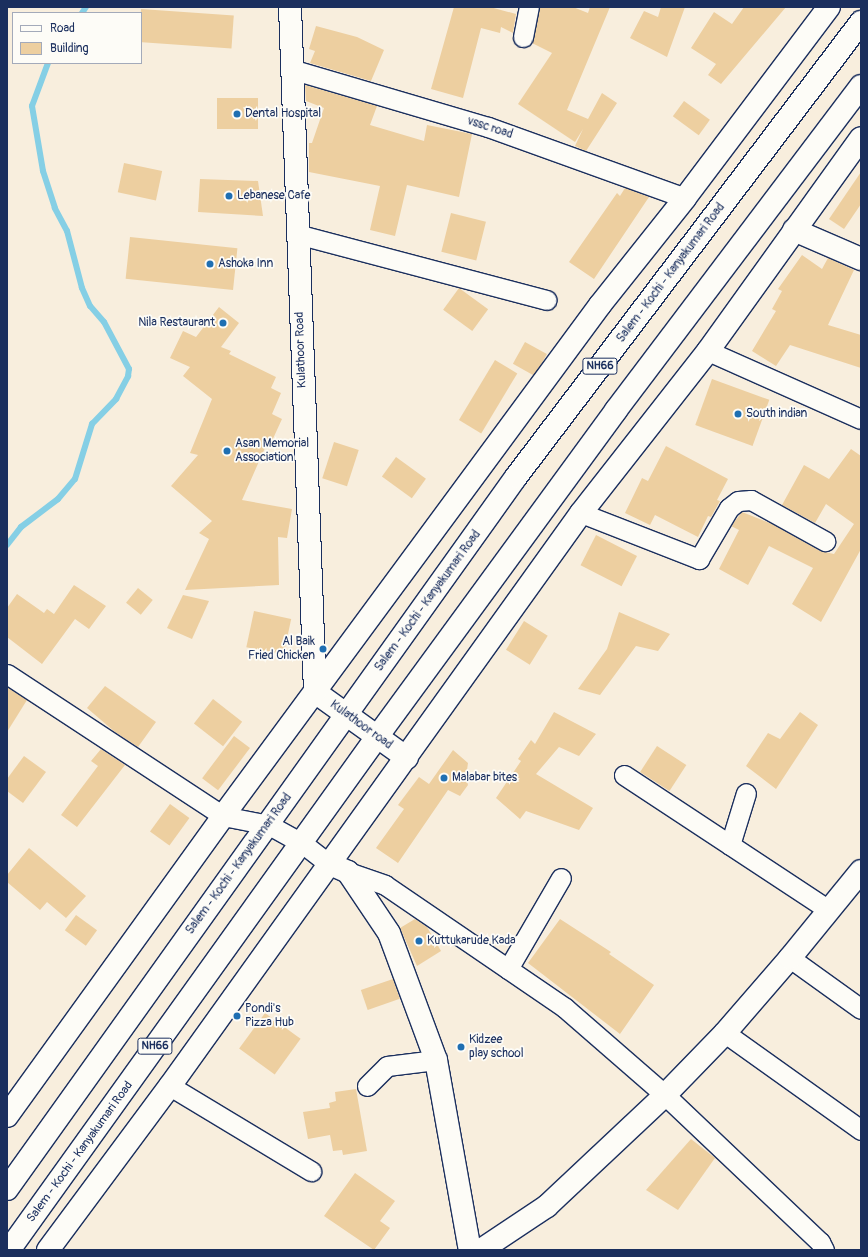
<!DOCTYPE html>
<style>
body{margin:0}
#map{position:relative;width:868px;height:1257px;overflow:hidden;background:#f8eedd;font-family:Pangolin,sans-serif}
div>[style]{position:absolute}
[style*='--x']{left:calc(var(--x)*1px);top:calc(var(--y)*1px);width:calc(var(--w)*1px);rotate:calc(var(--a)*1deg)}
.stream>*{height:6px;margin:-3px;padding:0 3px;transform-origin:3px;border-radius:3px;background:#85cfe5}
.building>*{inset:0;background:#edcfa0;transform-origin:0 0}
.roads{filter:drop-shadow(1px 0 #1b2f5e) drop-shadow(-1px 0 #1b2f5e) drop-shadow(0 1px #1b2f5e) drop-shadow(0 -1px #1b2f5e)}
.minor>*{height:19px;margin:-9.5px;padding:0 9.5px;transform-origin:9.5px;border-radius:9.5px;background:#fdfcf7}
.tertiary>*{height:22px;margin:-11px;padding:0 11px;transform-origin:11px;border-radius:11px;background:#fdfcf7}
.secondary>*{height:22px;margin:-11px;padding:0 11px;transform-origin:11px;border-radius:11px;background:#fdfcf7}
.trunk>*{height:22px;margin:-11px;padding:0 11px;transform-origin:11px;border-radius:11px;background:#fdfcf7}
.dots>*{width:11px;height:11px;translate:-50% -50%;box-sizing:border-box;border:2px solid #fdfcf7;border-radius:50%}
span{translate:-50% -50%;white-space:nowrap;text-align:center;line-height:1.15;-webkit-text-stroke:3.5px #fdfcf7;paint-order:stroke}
.shield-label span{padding:1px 3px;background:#fdfcf7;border:1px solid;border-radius:3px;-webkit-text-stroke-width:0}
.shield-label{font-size:11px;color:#1b2f5e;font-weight:700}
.poi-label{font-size:12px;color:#1b2f5e}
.left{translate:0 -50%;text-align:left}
.right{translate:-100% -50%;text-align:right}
.street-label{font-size:12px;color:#1b2f5e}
.frame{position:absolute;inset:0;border:8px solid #1b2f5e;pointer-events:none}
.legend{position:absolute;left:12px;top:12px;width:130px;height:52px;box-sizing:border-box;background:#fdfcf7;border:1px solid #a3aaba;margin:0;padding:5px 7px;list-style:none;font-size:12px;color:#1b2f5e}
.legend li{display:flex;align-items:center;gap:8px;height:20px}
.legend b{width:20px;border:1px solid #a3aaba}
</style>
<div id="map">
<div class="stream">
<i style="--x:82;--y:13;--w:7;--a:-56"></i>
<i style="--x:7;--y:545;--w:23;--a:-52"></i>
<i style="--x:21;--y:527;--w:46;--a:-37.1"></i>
<i style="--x:58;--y:499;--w:26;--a:-50"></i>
<i style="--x:75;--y:479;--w:58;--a:-72.8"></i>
<i style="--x:92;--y:424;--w:35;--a:-46"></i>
<i style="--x:116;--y:399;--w:26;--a:-62"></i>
<i style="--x:128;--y:376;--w:7;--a:-82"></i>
<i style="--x:129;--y:369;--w:53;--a:-118"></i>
<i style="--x:104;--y:322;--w:21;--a:-131"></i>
<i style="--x:90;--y:306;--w:20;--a:-114"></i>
<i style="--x:82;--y:288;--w:59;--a:-104.7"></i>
<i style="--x:67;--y:231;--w:26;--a:-118"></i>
<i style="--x:55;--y:208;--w:39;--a:-108"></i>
<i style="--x:43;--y:171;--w:66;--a:-99.6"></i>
<i style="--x:32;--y:106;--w:46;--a:-69.6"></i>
</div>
<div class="building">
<i style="clip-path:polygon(454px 7px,490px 7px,516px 14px,513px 33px,501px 27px,500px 33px,481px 28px,463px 98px,431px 89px)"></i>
<i style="clip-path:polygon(540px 7px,573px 7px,588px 13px,590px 7px,610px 7px,567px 110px,588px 119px,602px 93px,617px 103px,586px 151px,575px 146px,583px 129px,575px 142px,518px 104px,552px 53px,532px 43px)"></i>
<i style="clip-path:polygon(661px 7px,685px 7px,667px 57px,630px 38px,644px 11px,658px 17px)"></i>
<i style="clip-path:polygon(744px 7px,786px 7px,721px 84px,708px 75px,716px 64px,691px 48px,714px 12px,732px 24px)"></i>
<i style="left:141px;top:9px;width:93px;height:33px;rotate:4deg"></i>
<i style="clip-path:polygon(316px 26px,357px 37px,384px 50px,371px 81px,310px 63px,315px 51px,309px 49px)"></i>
<i style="clip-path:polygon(305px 85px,377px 106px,370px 125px,424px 141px,427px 125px,472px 134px,459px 197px,407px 185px,395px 236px,370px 230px,380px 186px,309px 172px,309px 143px,312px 143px,324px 108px,306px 101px)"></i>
<i style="left:217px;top:98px;width:41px;height:31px"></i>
<i style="left:684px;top:101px;width:32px;height:19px;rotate:36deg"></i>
<i style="left:124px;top:163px;width:39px;height:30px;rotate:12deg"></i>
<i style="clip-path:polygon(861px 172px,861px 204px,844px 229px,829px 219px)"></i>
<i style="clip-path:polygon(200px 179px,258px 181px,263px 216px,198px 212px)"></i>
<i style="clip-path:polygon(625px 188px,649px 197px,594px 279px,569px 262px,617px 193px,620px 196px)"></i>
<i style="left:451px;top:213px;width:36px;height:40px;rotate:14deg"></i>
<i style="left:130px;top:237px;width:108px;height:42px;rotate:6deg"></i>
<i style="clip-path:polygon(802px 255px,822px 269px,828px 258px,854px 270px,828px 325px,861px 335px,861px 368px,790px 345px,776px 366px,752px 351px,776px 311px,772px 309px,782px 291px,778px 289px)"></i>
<i style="left:459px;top:288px;width:36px;height:27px;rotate:36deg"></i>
<i style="clip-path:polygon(219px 307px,239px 323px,221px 347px,231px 351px,229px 354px,276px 377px,271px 388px,281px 393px,272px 414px,282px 419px,271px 443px,268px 441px,242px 500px,292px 509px,287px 538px,278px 537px,279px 585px,185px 590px,209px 539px,199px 533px,212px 521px,171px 486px,198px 455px,190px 453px,212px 399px,183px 376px,190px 367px,170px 358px,183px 331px,196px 337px)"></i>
<i style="left:525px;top:342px;width:25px;height:25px;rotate:29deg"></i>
<i style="left:495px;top:360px;width:26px;height:70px;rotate:31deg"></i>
<i style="left:712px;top:379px;width:61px;height:49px;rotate:20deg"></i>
<i style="left:334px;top:442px;width:26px;height:38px;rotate:18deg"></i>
<i style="clip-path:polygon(666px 446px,728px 479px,717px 500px,720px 501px,711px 517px,708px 516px,698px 537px,655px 515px,650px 525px,625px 513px,642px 478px,648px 481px)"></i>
<i style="clip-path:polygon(851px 449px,861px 456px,861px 549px,821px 622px,792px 604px,813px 568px,769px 546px,748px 585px,719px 569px,739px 530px,731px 526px,742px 512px,772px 524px,820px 551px,834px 554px,854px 524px,826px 504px,815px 523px,782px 505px,804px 465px,829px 479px)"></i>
<i style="left:396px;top:457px;width:37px;height:24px;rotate:36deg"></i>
<i style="left:596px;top:535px;width:46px;height:34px;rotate:27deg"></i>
<i style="clip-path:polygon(74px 585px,106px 606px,89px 629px,75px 619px,42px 664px,7px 637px,7px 608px,17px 594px,44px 613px,47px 609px,54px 614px)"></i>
<i style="left:138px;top:588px;width:19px;height:19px;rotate:39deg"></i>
<i style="clip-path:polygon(183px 595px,209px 601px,192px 639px,167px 628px)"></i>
<i style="left:254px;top:611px;width:38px;height:37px;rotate:12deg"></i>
<i style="clip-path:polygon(619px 612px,670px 634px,658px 651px,636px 646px,600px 695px,578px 689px,607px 649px)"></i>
<i style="left:524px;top:621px;width:28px;height:34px;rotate:32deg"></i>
<i style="clip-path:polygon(105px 686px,156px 722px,138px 747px,115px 732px,87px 708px)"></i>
<i style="clip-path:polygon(7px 687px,27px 700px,7px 732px)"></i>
<i style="left:213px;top:699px;width:37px;height:31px;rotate:38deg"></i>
<i style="clip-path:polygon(554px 712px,596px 734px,579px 756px,559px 747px,536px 774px,593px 808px,579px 830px,526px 811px,520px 819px,496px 798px,521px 761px,518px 759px,531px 740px,535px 744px)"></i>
<i style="clip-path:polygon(800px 712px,818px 725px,776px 789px,746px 766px,768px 733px,780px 739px)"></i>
<i style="left:234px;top:736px;width:20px;height:53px;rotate:37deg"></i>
<i style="left:657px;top:746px;width:35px;height:31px;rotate:33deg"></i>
<i style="clip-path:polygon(101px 749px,125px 765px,77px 827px,61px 815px,98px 766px,91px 761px)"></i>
<i style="clip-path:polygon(453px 750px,468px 763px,466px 777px,468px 785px,460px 796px,448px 790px,398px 863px,376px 848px,404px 809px,398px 805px,419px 777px,429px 784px)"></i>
<i style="clip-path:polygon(24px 756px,46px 772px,23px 803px,7px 791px,7px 779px)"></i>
<i style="left:170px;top:804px;width:24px;height:34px;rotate:36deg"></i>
<i style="clip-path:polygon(29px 848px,86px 896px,66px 918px,47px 902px,40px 910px,7px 882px,7px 875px)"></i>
<i style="left:76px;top:915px;width:26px;height:19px;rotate:36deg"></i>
<i style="clip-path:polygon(415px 919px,427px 927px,441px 951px,417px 966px,400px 928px)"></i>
<i style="clip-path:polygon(560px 919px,611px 952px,609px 954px,654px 985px,620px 1034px,528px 963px)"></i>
<i style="left:393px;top:979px;width:21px;height:34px;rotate:71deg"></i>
<i style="left:265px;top:1013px;width:44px;height:44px;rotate:36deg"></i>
<i style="clip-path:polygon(356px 1089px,367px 1151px,343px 1155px,342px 1150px,333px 1151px,330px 1135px,308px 1139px,303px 1112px,330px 1108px,329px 1103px,336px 1101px,335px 1092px)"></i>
<i style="clip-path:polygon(691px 1139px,715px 1158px,678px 1210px,646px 1190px)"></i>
<i style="clip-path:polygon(355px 1173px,395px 1201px,380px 1221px,390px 1228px,374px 1250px,324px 1216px)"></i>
</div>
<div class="roads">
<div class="minor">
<i style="--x:523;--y:37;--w:31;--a:-79"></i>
<i style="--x:291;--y:69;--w:205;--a:16.4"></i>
<i style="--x:488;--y:127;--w:209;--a:19.8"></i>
<i style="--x:297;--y:234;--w:258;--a:14.8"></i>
<i style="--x:708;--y:351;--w:167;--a:24"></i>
<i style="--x:581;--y:513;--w:127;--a:21.3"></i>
<i style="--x:699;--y:559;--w:59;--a:-59.5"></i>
<i style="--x:729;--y:508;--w:11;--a:-38"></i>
<i style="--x:738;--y:501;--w:13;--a:-4"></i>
<i style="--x:751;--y:500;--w:85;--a:29"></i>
<i style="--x:7;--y:674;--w:258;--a:33.3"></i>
<i style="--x:223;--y:816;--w:47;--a:11.1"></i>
<i style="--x:269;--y:825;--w:38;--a:29"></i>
<i style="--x:302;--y:843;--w:33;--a:38"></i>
<i style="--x:624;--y:775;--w:245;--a:33.4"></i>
<i style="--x:730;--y:845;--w:54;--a:-72.9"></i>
<i style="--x:348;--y:872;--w:39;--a:19"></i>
<i style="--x:385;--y:885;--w:218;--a:34.3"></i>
<i style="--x:565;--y:1008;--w:133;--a:41"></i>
<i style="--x:665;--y:1095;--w:214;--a:43.5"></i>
<i style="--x:820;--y:1242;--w:9;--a:63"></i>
<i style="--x:790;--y:958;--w:87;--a:35.7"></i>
<i style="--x:508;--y:969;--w:105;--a:-59.8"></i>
<i style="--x:725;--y:1033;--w:167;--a:35.5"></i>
<i style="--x:170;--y:1086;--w:165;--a:31.1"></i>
<i style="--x:367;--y:1086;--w:28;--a:-45"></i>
<i style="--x:387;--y:1066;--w:49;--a:-7"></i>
</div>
<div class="tertiary">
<i style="--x:794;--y:230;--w:73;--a:23.4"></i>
<i style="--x:315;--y:692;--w:113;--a:35.7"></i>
<i style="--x:7;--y:1116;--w:370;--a:-54.2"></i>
<i style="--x:223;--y:816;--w:635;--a:-53.58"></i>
<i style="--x:600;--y:305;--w:137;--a:-51.5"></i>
<i style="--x:685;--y:198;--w:239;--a:-53"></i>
<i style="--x:48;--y:1250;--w:204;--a:-53.4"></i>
<i style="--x:170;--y:1086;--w:705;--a:-54.35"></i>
<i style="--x:581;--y:513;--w:206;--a:-51.9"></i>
<i style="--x:708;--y:351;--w:262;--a:-54.3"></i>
</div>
<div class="secondary">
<i style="--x:290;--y:7;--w:685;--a:87.91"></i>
<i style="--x:328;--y:863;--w:22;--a:24"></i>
<i style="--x:348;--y:872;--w:73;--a:56.1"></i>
<i style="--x:389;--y:933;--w:135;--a:69.7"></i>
<i style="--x:436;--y:1060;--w:193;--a:79.9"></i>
<i style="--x:481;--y:1250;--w:79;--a:-33.7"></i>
<i style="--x:547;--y:1206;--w:162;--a:-43.2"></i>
<i style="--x:665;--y:1095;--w:86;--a:-45.9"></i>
<i style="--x:725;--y:1033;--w:99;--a:-49.1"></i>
<i style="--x:790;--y:958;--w:112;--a:-50.8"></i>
</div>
<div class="trunk">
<i style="--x:7;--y:1189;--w:875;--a:-54.44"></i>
<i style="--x:516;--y:477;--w:571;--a:-52.83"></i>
<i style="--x:9;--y:1250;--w:631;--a:-54.35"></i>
<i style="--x:377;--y:737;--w:405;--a:-53.8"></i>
<i style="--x:616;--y:410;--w:406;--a:-52.9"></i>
</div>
</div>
<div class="dots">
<i style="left:237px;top:114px;background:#1f6fb2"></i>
<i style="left:229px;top:196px;background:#1f6fb2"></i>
<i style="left:210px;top:264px;background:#1f6fb2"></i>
<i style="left:223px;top:323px;background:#1f6fb2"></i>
<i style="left:738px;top:414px;background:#1f6fb2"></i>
<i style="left:227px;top:451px;background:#1f6fb2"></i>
<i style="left:323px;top:649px;background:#1f6fb2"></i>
<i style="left:444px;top:778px;background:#1f6fb2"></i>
<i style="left:419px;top:941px;background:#1f6fb2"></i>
<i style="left:237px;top:1016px;background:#1f6fb2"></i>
<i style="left:461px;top:1047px;background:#1f6fb2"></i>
</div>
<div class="shield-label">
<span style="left:600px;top:366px">NH66</span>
<span style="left:155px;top:1046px">NH66</span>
</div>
<div class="poi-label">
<span class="left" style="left:245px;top:114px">Dental Hospital</span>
<span class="left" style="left:237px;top:196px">Lebanese Cafe</span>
<span class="left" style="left:218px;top:264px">Ashoka Inn</span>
<span class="right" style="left:215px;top:323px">Nila Restaurant</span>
<span class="left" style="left:746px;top:414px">South indian</span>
<span class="left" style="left:235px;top:451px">Asan Memorial<br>Association</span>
<span class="right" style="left:315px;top:649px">Al Baik<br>Fried Chicken</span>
<span class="left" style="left:452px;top:778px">Malabar bites</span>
<span class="left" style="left:427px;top:941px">Kuttukarude Kada</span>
<span class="left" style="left:245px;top:1016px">Pondi's<br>Pizza Hub</span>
<span class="left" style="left:469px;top:1047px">Kidzee<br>play school</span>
</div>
<div class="street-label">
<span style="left:490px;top:128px;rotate:18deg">vssc road</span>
<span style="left:671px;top:273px;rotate:-53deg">Salem - Kochi - Kanyakumari Road</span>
<span style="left:301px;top:350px;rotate:-92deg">Kulathoor Road</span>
<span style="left:428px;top:601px;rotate:-54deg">Salem - Kochi - Kanyakumari Road</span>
<span style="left:361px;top:725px;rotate:36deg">Kulathoor road</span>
<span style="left:239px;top:864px;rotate:-54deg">Salem - Kochi - Kanyakumari Road</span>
<span style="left:80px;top:1152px;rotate:-54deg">Salem - Kochi - Kanyakumari Road</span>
</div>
<div class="frame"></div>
<ul class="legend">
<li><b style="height:5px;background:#fdfcf7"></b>Road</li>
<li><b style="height:11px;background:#edcfa0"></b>Building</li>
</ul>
</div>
